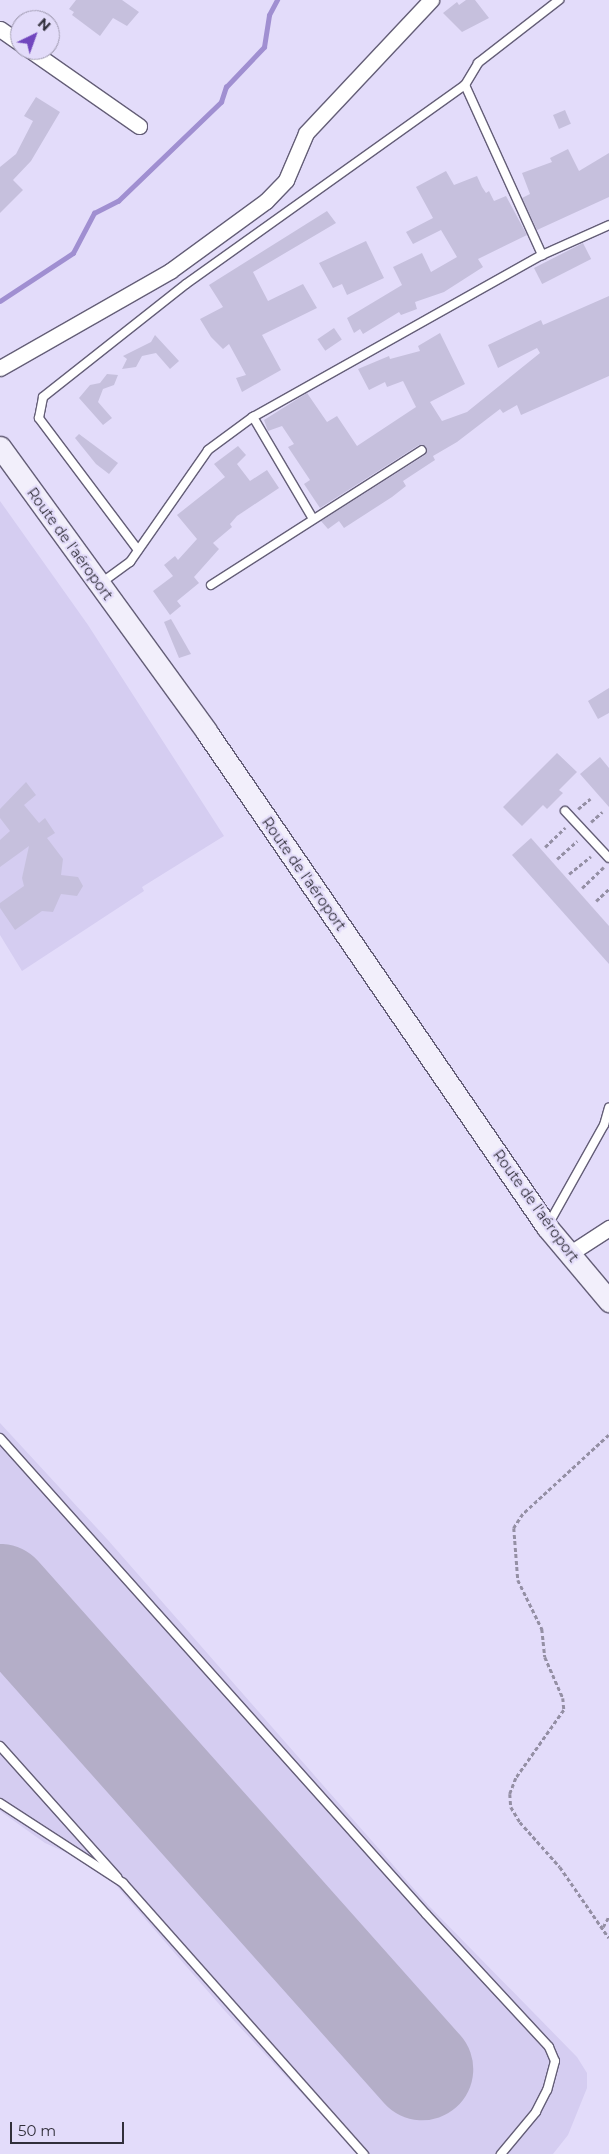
<!DOCTYPE html>
<meta charset="utf-8">
<style>
body{margin:0}
#map{position:relative;width:609px;height:2154px;overflow:hidden;background:#e3dcfa;font-family:Montserrat,sans-serif}
div>[style]{position:absolute}
[style*='--x']{left:calc(var(--x)*1px);top:calc(var(--y)*1px);width:calc(var(--w)*1px);rotate:calc(var(--a)*1deg)}
.built>*{inset:0;background:#d5cdf1}
.stream>*{height:4.5px;margin:-2.25px;padding:0 2.25px;transform-origin:2.25px;border-radius:2.25px;background:#a08fd1}
.runway>*{height:102px;margin:-51px;padding:0 51px;transform-origin:51px;border-radius:51px;background:#b4aec8}
.building>*{inset:0;background:#c6c0dd;transform-origin:0 0}
.path>*{height:2.5px;margin-top:-1.25px;transform-origin:0;background:repeating-linear-gradient(90deg,#948fa4 0 4px,transparent 0 6.5px)}
.roads{filter:drop-shadow(1px 0 #645e77) drop-shadow(-1px 0 #645e77) drop-shadow(0 1px #645e77) drop-shadow(0 -1px #645e77)}
.lane>*{height:8px;margin:-4px;padding:0 4px;transform-origin:4px;border-radius:4px;background:#fff}
.street>*{height:15px;margin:-7.5px;padding:0 7.5px;transform-origin:7.5px;border-radius:7.5px;background:#fff}
.secondary>*{height:21px;margin:-10.5px;padding:0 10.5px;transform-origin:10.5px;border-radius:10.5px;background:#f2effb}
span{translate:-50% -50%;white-space:nowrap;text-align:center;line-height:1.15;-webkit-text-stroke:4px #e3dcfa;paint-order:stroke}
.street-label{font-size:14px;color:#312f3a}
.north{position:absolute;left:10px;top:10px;width:50px;height:50px;box-sizing:border-box;background:#e3dcfa;border:1px solid #9c97ad;border-radius:50%;rotate:42deg;font-size:14px;font-weight:700;line-height:20px;text-align:center;color:#312f3a}
.north::after{content:'';display:block;margin:auto;width:18px;height:22px;background:#7146be;clip-path:polygon(50% 0,100% 100%,50% 72%,0 100%)}
.scale{position:absolute;left:10px;top:2122px;width:114px;height:22px;box-sizing:border-box;border:2px solid #312f3a;border-top:0;padding-left:6px;font-size:15px;line-height:18px;white-space:nowrap;color:#312f3a;-webkit-text-stroke:4px #e3dcfa;paint-order:stroke}
</style>
<div id="map">
<div class="built">
<i style="clip-path:polygon(0 501px,88px 625px,224px 836px,142px 887px,144px 891px,22px 971px,0 935px)"></i>
<i style="clip-path:polygon(0 1423px,107px 1539px,429px 1906px,577px 2057px,587px 2073px,587px 2088px,568px 2135px,553px 2154px,358px 2154px,225px 2011px,114px 1883px,72px 1855px,45px 1843px,0 1811px)"></i>
</div>
<div class="stream">
<i style="--x:0;--y:301;--w:87;--a:-33.3"></i>
<i style="--x:73;--y:253;--w:45;--a:-62.3"></i>
<i style="--x:94;--y:213;--w:27;--a:-27"></i>
<i style="--x:118;--y:201;--w:143;--a:-43.9"></i>
<i style="--x:221;--y:102;--w:16;--a:-72"></i>
<i style="--x:226;--y:87;--w:55;--a:-46.5"></i>
<i style="--x:264;--y:47;--w:32;--a:-81"></i>
<i style="--x:269;--y:15;--w:17;--a:-62"></i>
</div>
<div class="runway">
<i style="--x:0;--y:1595;--w:635;--a:48.32"></i>
</div>
<div class="building">
<i style="clip-path:polygon(76px 0,122px 0,139px 12px,127px 26px,113px 18px,100px 36px,72px 15px,74px 12px,69px 9px)"></i>
<i style="clip-path:polygon(466px 0,475px 0,489px 18px,462px 32px,443px 13px,457px 2px,459px 5px)"></i>
<i style="clip-path:polygon(36px 97px,60px 112px,31px 161px,13px 180px,23px 190px,0 213px,0 167px,16px 154px,33px 121px,24px 116px)"></i>
<i style="left:565px;top:110px;width:15px;height:13px;rotate:67deg"></i>
<i style="clip-path:polygon(568px 149px,579px 171px,609px 153px,609px 197px,537px 230px,522px 198px,530px 194px,522px 173px,552px 162px,550px 158px)"></i>
<i style="clip-path:polygon(446px 171px,454px 185px,477px 176px,482px 187px,486px 193px,489px 191px,494px 201px,506px 196px,527px 235px,478px 259px,483px 267px,444px 292px,415px 302px,417px 309px,401px 315px,399px 312px,363px 334px,360px 329px,354px 333px,347px 318px,402px 285px,393px 267px,422px 253px,431px 272px,457px 257px,441px 230px,413px 244px,406px 232px,433px 218px,416px 187px)"></i>
<i style="clip-path:polygon(327px 211px,336px 223px,253px 272px,268px 301px,303px 284px,317px 308px,262px 335px,281px 370px,242px 392px,236px 378px,246px 375px,229px 344px,223px 349px,211px 337px,200px 319px,223px 307px,209px 285px)"></i>
<i style="clip-path:polygon(366px 241px,384px 278px,347px 295px,342px 284px,333px 288px,319px 263px)"></i>
<i style="left:583px;top:243px;width:18px;height:55px;rotate:63deg"></i>
<i style="clip-path:polygon(609px 296px,609px 376px,521px 415px,517px 405px,503px 413px,500px 409px,457px 442px,433px 456px,435px 460px,403px 481px,406px 486px,392px 497px,344px 528px,339px 521px,328px 529px,321px 521px,425px 455px,426px 447px,419px 445px,320px 508px,304px 484px,310px 480px,288px 447px,294px 444px,282px 426px,268px 431px,264px 420px,307px 393px,327px 422px,337px 416px,357px 446px,416px 407px,403px 381px,387px 387px,385px 382px,369px 390px,358px 369px,389px 356px,390px 359px,420px 351px,418px 346px,440px 333px,465px 384px,430px 402px,442px 421px,467px 412px,540px 353px,537px 348px,498px 368px,488px 345px,541px 320px,543px 325px)"></i>
<i style="left:334px;top:328px;width:14px;height:20px;rotate:56deg"></i>
<i style="clip-path:polygon(155px 335px,179px 361px,170px 369px,156px 353px,142px 356px,136px 367px,122px 369px,127px 359px,123px 356px,151px 342px)"></i>
<i style="clip-path:polygon(107px 374px,118px 375px,114px 385px,103px 389px,98px 402px,112px 418px,103px 425px,79px 398px,90px 385px,100px 383px)"></i>
<i style="clip-path:polygon(79px 434px,118px 463px,109px 474px,96px 464px,75px 438px)"></i>
<i style="clip-path:polygon(238px 446px,246px 455px,237px 464px,250px 481px,267px 470px,279px 488px,237px 516px,230px 524px,232px 527px,213px 543px,219px 549px,194px 577px,199px 583px,177px 601px,181px 606px,170px 615px,153px 591px,173px 576px,164px 565px,175px 556px,178px 560px,197px 539px,177px 515px,225px 477px,214px 464px)"></i>
<i style="clip-path:polygon(171px 619px,191px 654px,179px 658px,164px 622px)"></i>
<i style="clip-path:polygon(609px 688px,609px 713px,598px 719px,588px 701px)"></i>
<i style="clip-path:polygon(557px 753px,577px 772px,559px 790px,563px 793px,547px 809px,543px 805px,522px 826px,503px 807px)"></i>
<i style="clip-path:polygon(600px 757px,609px 768px,609px 807px,580px 774px)"></i>
<i style="clip-path:polygon(26px 782px,36px 795px,24px 805px,39px 823px,45px 818px,55px 833px,47px 838px,63px 859px,61px 875px,78px 877px,83px 886px,77px 896px,61px 894px,53px 912px,42px 911px,15px 930px,0 908px,0 903px,24px 886px,22px 878px,29px 846px,0 867px,0 840px,10px 831px,0 818px,0 809px)"></i>
<i style="clip-path:polygon(531px 838px,609px 926px,609px 964px,512px 855px)"></i>
</div>
<div class="path">
<i style="--x:578;--y:809;--w:16;--a:-40"></i>
<i style="--x:591;--y:822;--w:15;--a:-42"></i>
<i style="--x:545;--y:847;--w:28;--a:-44"></i>
<i style="--x:557;--y:859;--w:27;--a:-42"></i>
<i style="--x:569;--y:874;--w:28;--a:-39"></i>
<i style="--x:582;--y:888;--w:30;--a:-44"></i>
<i style="--x:596;--y:901;--w:18;--a:-43"></i>
<i style="--x:609;--y:1435;--w:117;--a:137.4"></i>
<i style="--x:523;--y:1514;--w:17;--a:123"></i>
<i style="--x:514;--y:1528;--w:52;--a:85.6"></i>
<i style="--x:518;--y:1580;--w:55;--a:63.9"></i>
<i style="--x:542;--y:1629;--w:28;--a:84"></i>
<i style="--x:545;--y:1657;--w:45;--a:66.3"></i>
<i style="--x:563;--y:1698;--w:12;--a:85"></i>
<i style="--x:564;--y:1710;--w:83;--a:125.2"></i>
<i style="--x:516;--y:1778;--w:17;--a:111"></i>
<i style="--x:510;--y:1794;--w:13;--a:86"></i>
<i style="--x:511;--y:1807;--w:17;--a:59"></i>
<i style="--x:520;--y:1822;--w:60;--a:48.4"></i>
<i style="--x:560;--y:1867;--w:86;--a:55.4"></i>
<i style="--x:603;--y:1927;--w:13;--a:-61"></i>
</div>
<div class="roads">
<div class="lane">
<i style="--x:465;--y:85;--w:187;--a:65.6"></i>
<i style="--x:253;--y:417;--w:118;--a:59.5"></i>
<i style="--x:138;--y:550;--w:165;--a:-126.9"></i>
<i style="--x:39;--y:418;--w:21;--a:-79"></i>
<i style="--x:43;--y:397;--w:182;--a:-38.3"></i>
<i style="--x:186;--y:284;--w:343;--a:-35.5"></i>
<i style="--x:465;--y:85;--w:26;--a:-59"></i>
<i style="--x:478;--y:63;--w:103;--a:-37.9"></i>
<i style="--x:101;--y:583;--w:36;--a:-36"></i>
<i style="--x:130;--y:562;--w:136;--a:-55.1"></i>
<i style="--x:208;--y:450;--w:56;--a:-36.3"></i>
<i style="--x:253;--y:417;--w:331;--a:-29.3"></i>
<i style="--x:542;--y:255;--w:73;--a:-24.1"></i>
<i style="--x:211;--y:585;--w:250;--a:-32.6"></i>
<i style="--x:565;--y:811;--w:64;--a:46.9"></i>
<i style="--x:548;--y:1225;--w:115;--a:-60.8"></i>
<i style="--x:604;--y:1125;--w:18;--a:-74"></i>
<i style="--x:0;--y:1438;--w:639;--a:48.17"></i>
<i style="--x:426;--y:1914;--w:181;--a:47.2"></i>
<i style="--x:549;--y:2047;--w:15;--a:67"></i>
<i style="--x:555;--y:2061;--w:30;--a:105"></i>
<i style="--x:547;--y:2090;--w:25;--a:117"></i>
<i style="--x:536;--y:2112;--w:55;--a:129.8"></i>
<i style="--x:0;--y:1746;--w:176;--a:48.2"></i>
<i style="--x:0;--y:1803;--w:147;--a:33"></i>
<i style="--x:123;--y:1883;--w:363;--a:48.4"></i>
</div>
<div class="street">
<i style="--x:0;--y:29;--w:24;--a:35"></i>
<i style="--x:30;--y:50;--w:133;--a:34.9"></i>
<i style="--x:0;--y:368;--w:196;--a:-29.7"></i>
<i style="--x:170;--y:271;--w:119;--a:-36.1"></i>
<i style="--x:266;--y:201;--w:29;--a:-46"></i>
<i style="--x:286;--y:180;--w:51;--a:-66.9"></i>
<i style="--x:306;--y:133;--w:183;--a:-46.8"></i>
<i style="--x:569;--y:1254;--w:48;--a:-33"></i>
</div>
<div class="secondary">
<i style="--x:0;--y:447;--w:351;--a:54"></i>
<i style="--x:206;--y:731;--w:602;--a:55.49"></i>
<i style="--x:547;--y:1227;--w:97;--a:50"></i>
</div>
</div>
<div class="street-label">
<span style="left:70px;top:544px;rotate:54deg">Route de l'aéroport</span>
<span style="left:304px;top:874px;rotate:55deg">Route de l'aéroport</span>
<span style="left:536px;top:1206px;rotate:54deg">Route de l'aéroport</span>
</div>
<div class="north">N</div>
<div class="scale">50 m</div>
</div>
